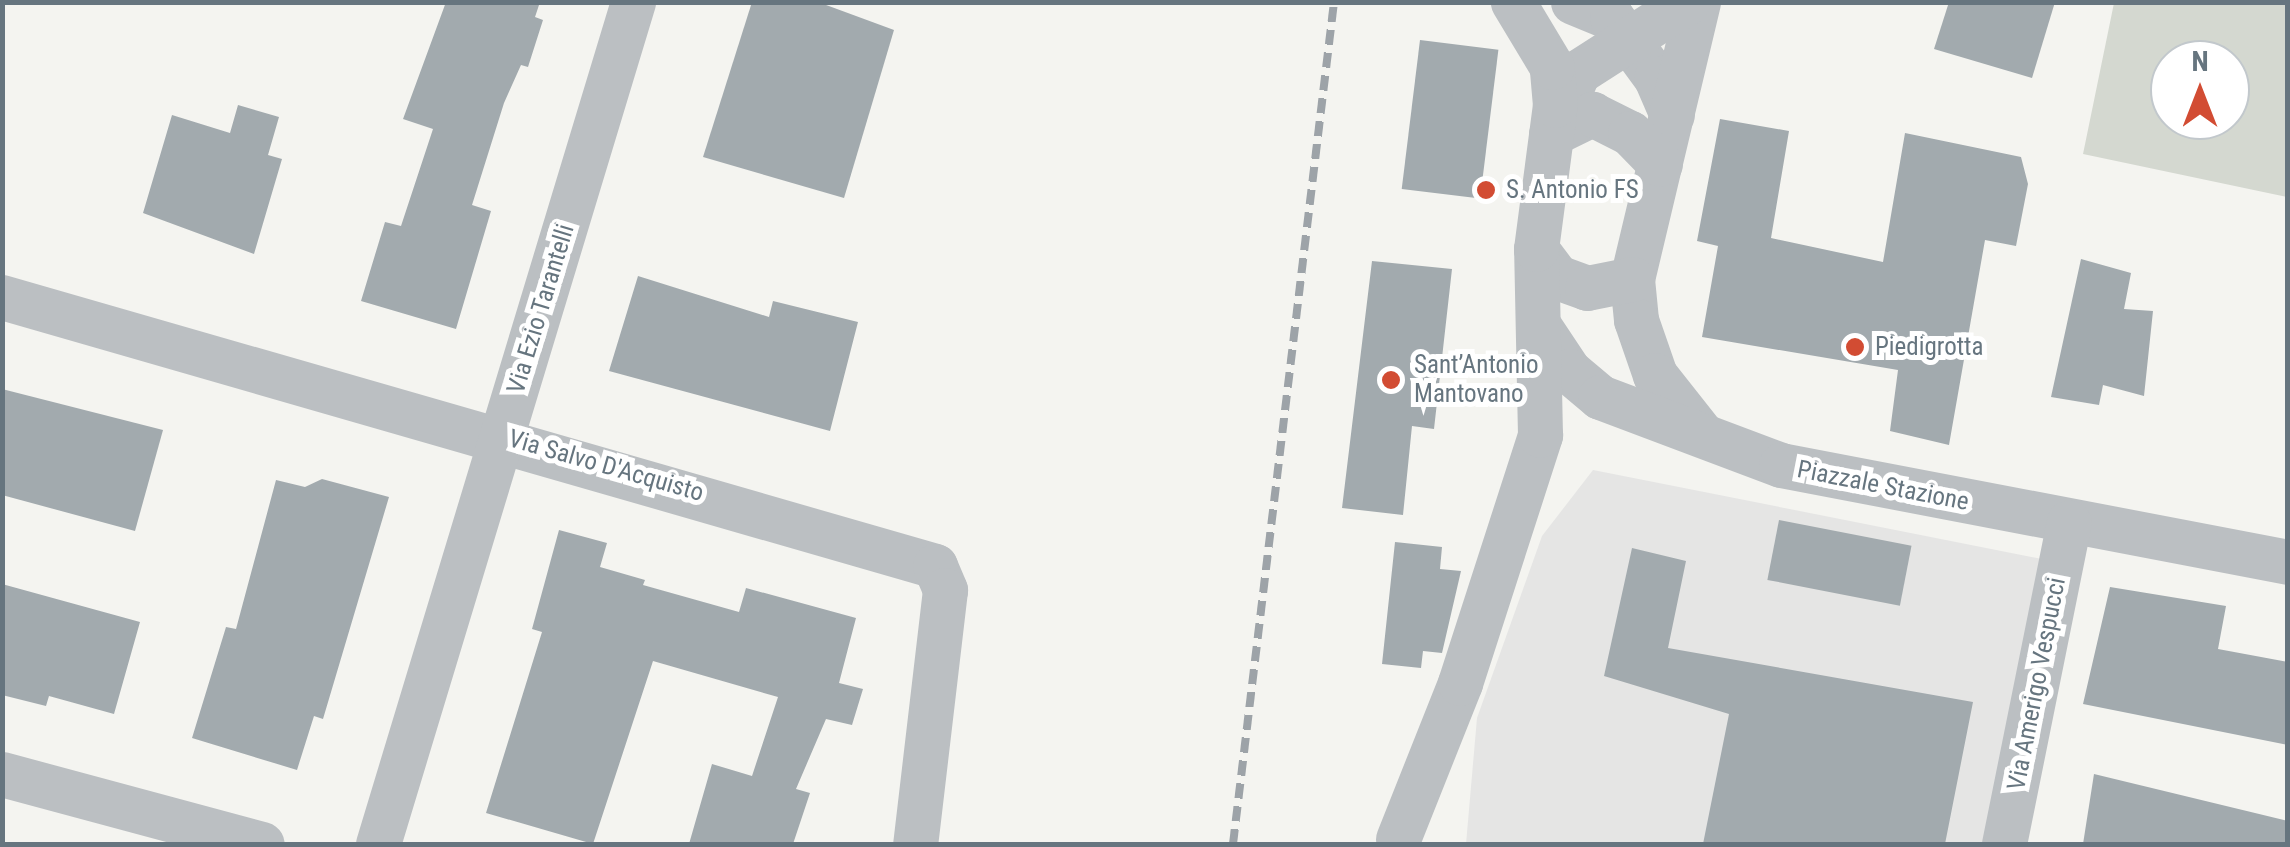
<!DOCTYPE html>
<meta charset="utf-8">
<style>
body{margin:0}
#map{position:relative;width:2290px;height:847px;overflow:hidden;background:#f4f4f0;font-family:"Roboto Condensed",sans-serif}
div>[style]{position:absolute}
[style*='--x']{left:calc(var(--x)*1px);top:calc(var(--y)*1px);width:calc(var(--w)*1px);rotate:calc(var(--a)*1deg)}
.built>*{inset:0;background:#e5e5e4}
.green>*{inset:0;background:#d4d8d0}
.building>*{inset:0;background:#a2aaae;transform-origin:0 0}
.minor>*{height:45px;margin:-22.5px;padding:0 22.5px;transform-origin:22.5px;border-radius:22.5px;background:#bbbfc2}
.rail>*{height:8px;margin-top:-4px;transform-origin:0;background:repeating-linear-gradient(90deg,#9da3a8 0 15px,transparent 0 23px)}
.dots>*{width:28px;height:28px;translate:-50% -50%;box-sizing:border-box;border:5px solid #fff;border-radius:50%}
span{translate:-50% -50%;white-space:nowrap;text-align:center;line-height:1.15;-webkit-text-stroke:10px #fff;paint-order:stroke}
.poi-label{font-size:25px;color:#66757f}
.left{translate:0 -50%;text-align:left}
.street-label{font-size:25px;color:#66757f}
.frame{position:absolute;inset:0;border:5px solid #66757f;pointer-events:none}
.north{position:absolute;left:2150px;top:40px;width:100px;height:100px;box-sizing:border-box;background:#fff;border:2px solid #c2c8cc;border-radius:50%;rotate:0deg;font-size:28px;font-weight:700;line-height:40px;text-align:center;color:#66757f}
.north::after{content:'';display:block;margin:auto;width:35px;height:45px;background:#d24c33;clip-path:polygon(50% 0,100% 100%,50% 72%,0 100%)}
</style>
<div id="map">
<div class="built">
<i style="clip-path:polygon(1593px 470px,2077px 566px,2024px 844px,1466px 844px,1477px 718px,1542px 536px)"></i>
</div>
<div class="green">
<i style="clip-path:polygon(evenodd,2114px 3px,2287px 3px,2287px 197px,2083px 154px,2114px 3px,2170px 60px,2230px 60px,2230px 120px,2170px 120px,2170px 60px)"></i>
</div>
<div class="building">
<i style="clip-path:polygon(446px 2px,540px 2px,535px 17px,543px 20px,528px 67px,521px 65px,504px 103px,472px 205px,491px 211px,456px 329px,361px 301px,385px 222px,401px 226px,433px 129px,403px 119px)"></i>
<i style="clip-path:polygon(752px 2px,818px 2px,894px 30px,844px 198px,703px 157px)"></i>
<i style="clip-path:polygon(1949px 2px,2055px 2px,2032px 78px,1934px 49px)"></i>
<i style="left:1420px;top:40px;width:79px;height:150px;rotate:7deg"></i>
<i style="clip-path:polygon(238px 105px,279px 117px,268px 155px,282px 159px,254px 254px,143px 213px,172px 115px,230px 133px)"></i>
<i style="clip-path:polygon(1720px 119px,1789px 131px,1771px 238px,1883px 262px,1905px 133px,2021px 157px,2028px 184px,2016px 246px,1985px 240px,1949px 445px,1890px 431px,1898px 370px,1702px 337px,1718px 246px,1697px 241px)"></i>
<i style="clip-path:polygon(2081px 259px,2131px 273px,2124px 309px,2153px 311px,2144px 396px,2103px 385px,2099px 405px,2051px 397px)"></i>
<i style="clip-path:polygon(1372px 261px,1452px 269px,1434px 429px,1412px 426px,1403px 515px,1342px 508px)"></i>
<i style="clip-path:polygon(638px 276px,769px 317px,773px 301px,858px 322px,830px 431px,609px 371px)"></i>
<i style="clip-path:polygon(2px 389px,163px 430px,135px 531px,2px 495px)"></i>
<i style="clip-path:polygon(322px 479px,389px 497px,323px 719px,314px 716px,297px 770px,192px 738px,226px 627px,236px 629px,276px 480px,305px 487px)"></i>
<i style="left:1779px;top:520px;width:135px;height:61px;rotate:11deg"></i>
<i style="clip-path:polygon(559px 530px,607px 543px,600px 567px,645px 580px,643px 585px,739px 612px,746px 588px,856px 618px,839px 683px,863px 689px,852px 725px,826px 719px,796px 789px,810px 793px,793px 844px,689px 844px,712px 764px,752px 776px,778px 697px,653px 661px,593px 844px,486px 813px,542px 632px,532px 629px)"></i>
<i style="clip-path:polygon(1395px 542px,1442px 547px,1440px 569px,1461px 571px,1442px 653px,1423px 651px,1421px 668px,1382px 664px)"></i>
<i style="clip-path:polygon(1632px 548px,1686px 561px,1668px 648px,1973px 702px,1945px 844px,1703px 844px,1729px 714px,1604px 676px)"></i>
<i style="clip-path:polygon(2px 584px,140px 622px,114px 714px,49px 696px,46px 706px,2px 695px)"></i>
<i style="clip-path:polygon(2110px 587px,2226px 606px,2218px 649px,2288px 662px,2288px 745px,2083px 704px)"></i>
<i style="clip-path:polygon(2094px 774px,2288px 821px,2288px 844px,2083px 844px)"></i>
</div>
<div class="minor">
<i style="--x:1573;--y:2;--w:42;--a:22.3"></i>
<i style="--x:1612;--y:18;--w:74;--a:53.7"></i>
<i style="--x:1656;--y:78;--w:40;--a:66.6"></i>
<i style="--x:1698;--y:2;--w:285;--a:103.4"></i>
<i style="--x:1632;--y:279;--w:41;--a:84.4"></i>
<i style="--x:1636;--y:320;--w:58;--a:70.9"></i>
<i style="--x:1655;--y:375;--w:73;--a:51.7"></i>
<i style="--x:1556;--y:123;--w:56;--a:-66.7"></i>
<i style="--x:1578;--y:72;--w:130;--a:-32.7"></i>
<i style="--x:1551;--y:134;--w:46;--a:-26"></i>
<i style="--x:1592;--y:114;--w:42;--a:26.6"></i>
<i style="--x:1630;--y:133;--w:43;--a:45.9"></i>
<i style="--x:1536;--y:249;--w:35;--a:53"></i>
<i style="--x:1557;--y:277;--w:32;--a:20"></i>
<i style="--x:1587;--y:288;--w:46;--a:-11.3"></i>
<i style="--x:2;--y:297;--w:971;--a:16.08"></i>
<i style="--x:935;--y:566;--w:26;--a:67"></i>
<i style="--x:945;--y:590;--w:256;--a:96.7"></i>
<i style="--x:1539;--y:326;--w:54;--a:56.3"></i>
<i style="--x:1569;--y:371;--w:40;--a:40"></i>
<i style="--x:1600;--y:397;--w:193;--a:20.6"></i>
<i style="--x:1781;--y:465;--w:516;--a:10.83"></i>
<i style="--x:2;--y:774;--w:269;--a:15.1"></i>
<i style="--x:1398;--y:839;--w:168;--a:-68.3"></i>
<i style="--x:1460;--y:683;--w:261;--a:-72.1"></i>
<i style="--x:1540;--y:435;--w:186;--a:-91.2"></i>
<i style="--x:1536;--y:249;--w:145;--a:-82.5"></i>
<i style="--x:1555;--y:105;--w:38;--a:-95"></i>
<i style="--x:1552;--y:67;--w:76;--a:-121"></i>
<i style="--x:378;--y:844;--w:880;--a:-73.15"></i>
<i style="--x:2004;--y:844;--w:328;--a:-78.6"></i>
</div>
<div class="rail">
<i style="--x:1233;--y:844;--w:848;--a:-83.16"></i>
</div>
<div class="dots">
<i style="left:1486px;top:190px;background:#d24c33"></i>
<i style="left:1855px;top:347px;background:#d24c33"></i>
<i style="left:1391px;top:380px;background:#d24c33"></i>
</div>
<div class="poi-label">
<span class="left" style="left:1506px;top:190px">S. Antonio FS</span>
<span class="left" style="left:1875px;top:347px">Piedigrotta</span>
<span class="left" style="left:1414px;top:380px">Sant’Antonio<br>Mantovano</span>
</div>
<div class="street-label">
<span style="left:541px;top:309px;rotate:-73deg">Via Ezio Tarantelli</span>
<span style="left:606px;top:466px;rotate:16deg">Via Salvo D'Acquisto</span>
<span style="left:1883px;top:486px;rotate:11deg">Piazzale Stazione</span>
<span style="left:2037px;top:684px;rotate:-79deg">Via Amerigo Vespucci</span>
</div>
<div class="frame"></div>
<div class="north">N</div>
</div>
